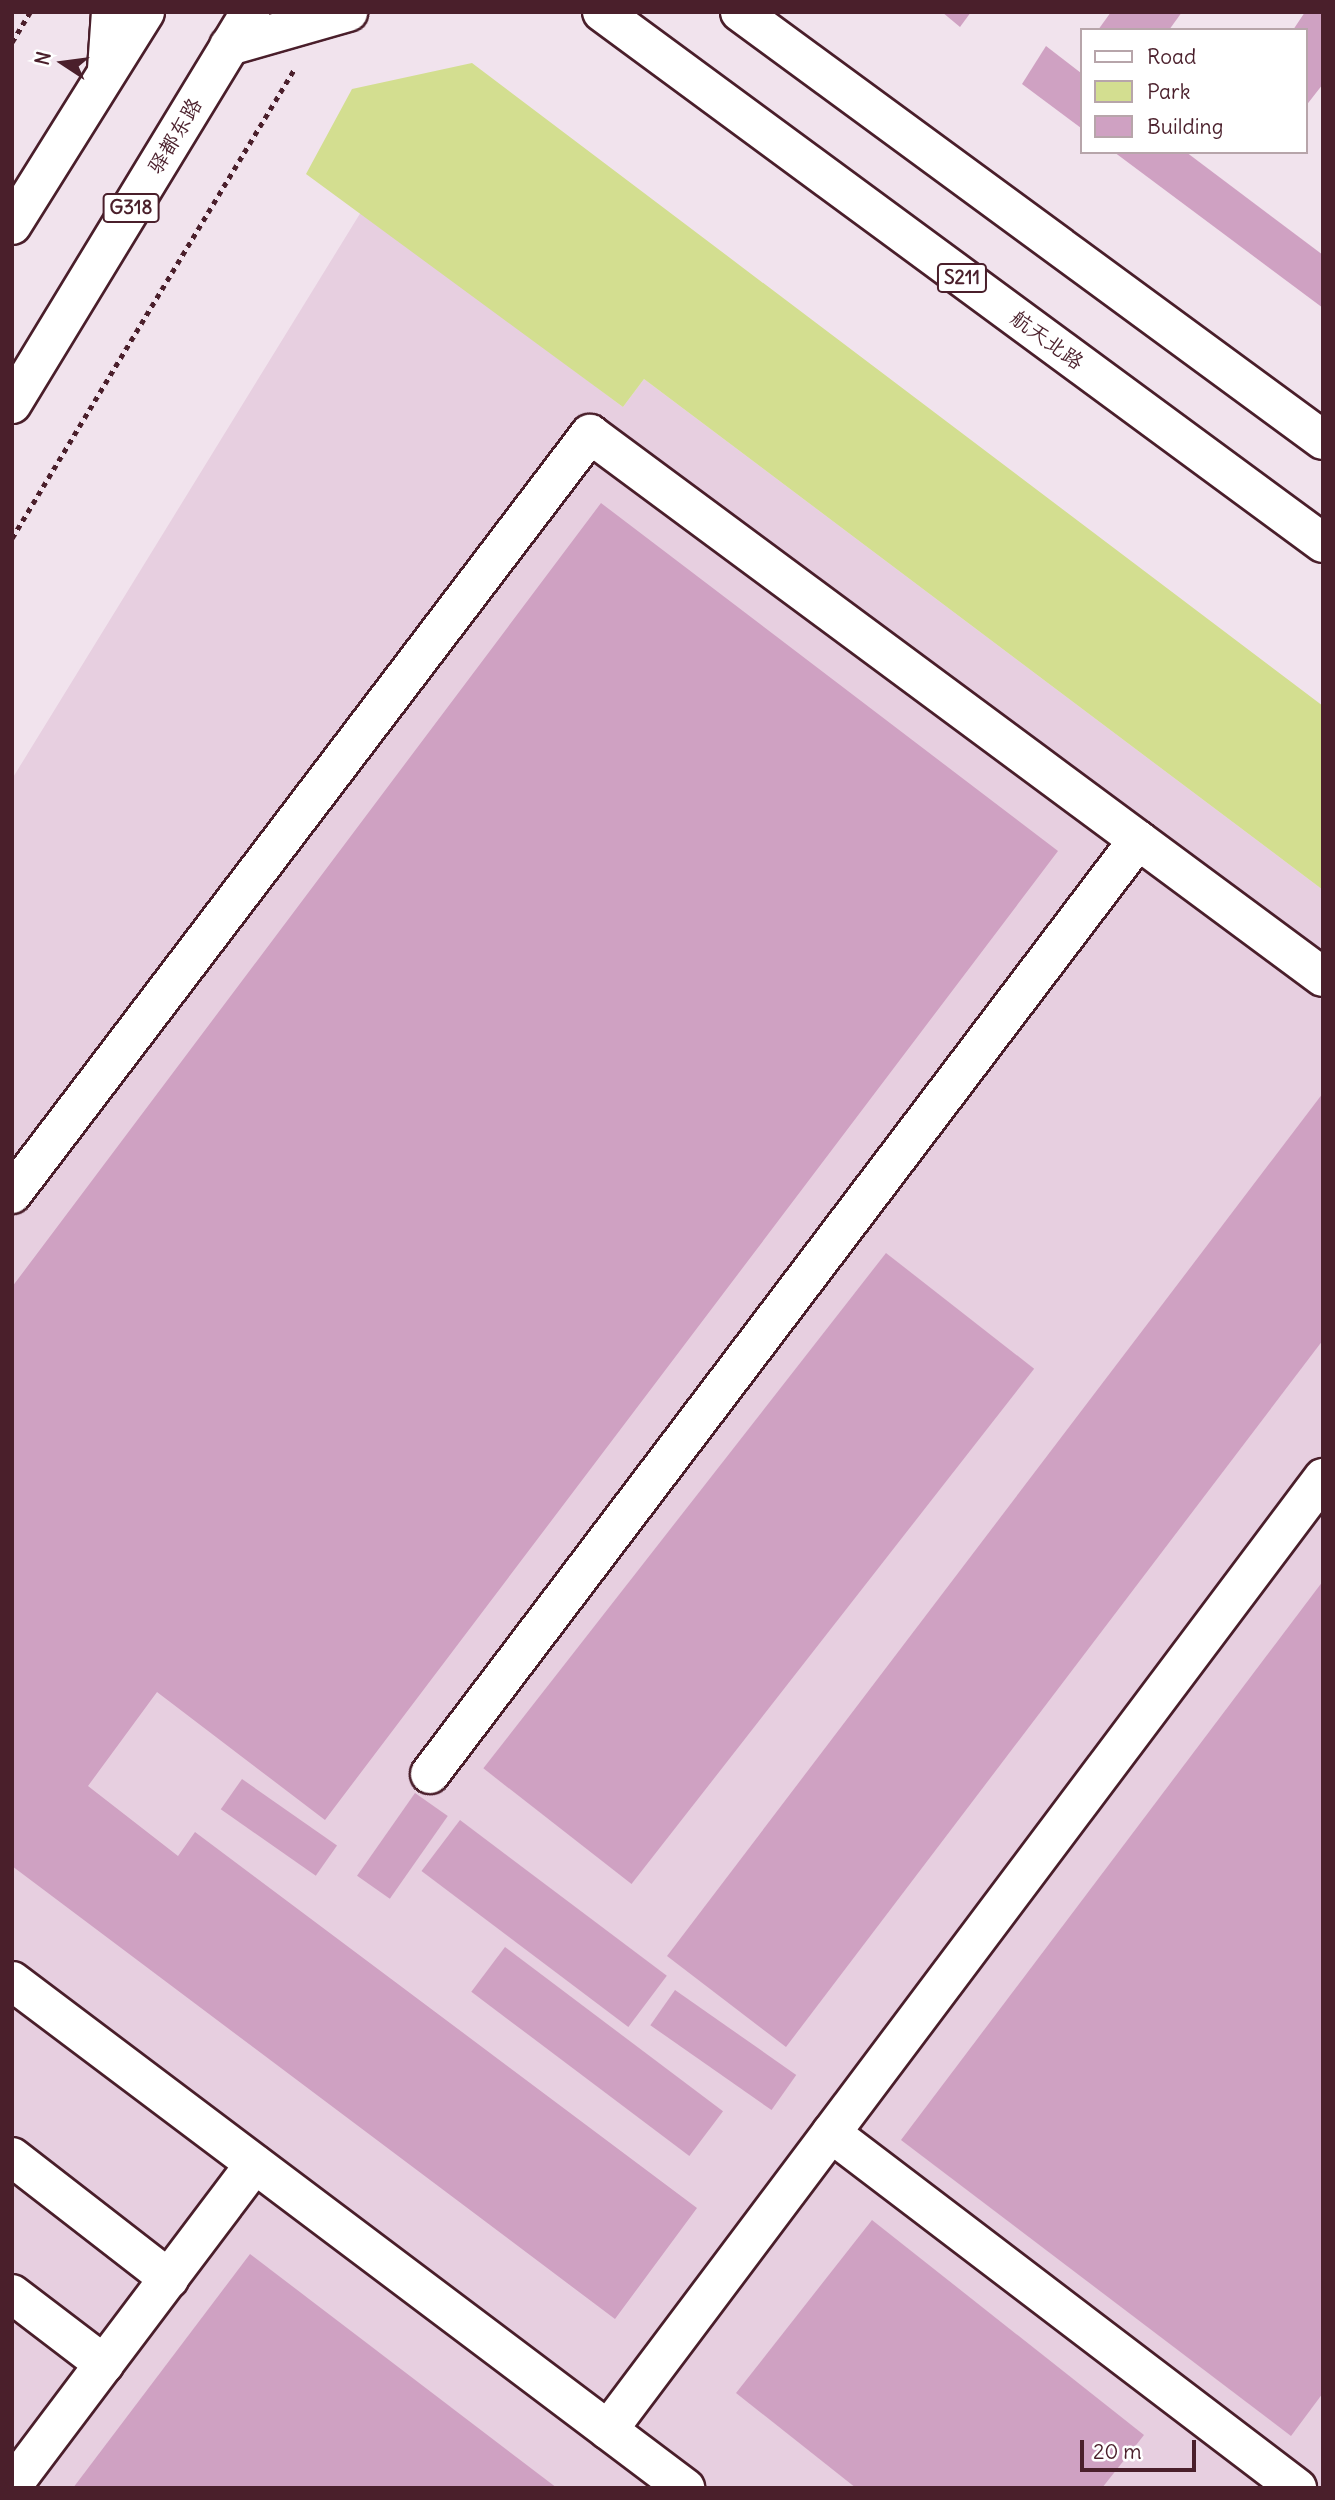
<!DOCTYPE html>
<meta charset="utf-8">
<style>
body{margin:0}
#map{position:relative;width:1335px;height:2500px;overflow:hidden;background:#f1e3ed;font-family:Delius,"LXGW WenKai TC",sans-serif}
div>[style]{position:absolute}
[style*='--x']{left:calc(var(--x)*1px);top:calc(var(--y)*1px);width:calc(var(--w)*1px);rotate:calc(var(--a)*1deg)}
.built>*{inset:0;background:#e7cfe0}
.green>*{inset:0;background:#d3de90}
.building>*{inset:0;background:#cfa1c2;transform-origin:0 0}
.path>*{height:4.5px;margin-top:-2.25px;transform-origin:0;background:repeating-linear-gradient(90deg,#4a1f2b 0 5px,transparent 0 10px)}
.roads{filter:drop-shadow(2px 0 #4a1f2b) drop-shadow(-2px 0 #4a1f2b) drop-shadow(0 2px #4a1f2b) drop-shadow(0 -2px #4a1f2b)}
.minor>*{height:38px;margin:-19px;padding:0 19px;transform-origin:19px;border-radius:19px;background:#fff}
.major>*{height:38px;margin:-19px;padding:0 19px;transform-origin:19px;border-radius:19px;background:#fff}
.highway>*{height:38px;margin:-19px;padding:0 19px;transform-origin:19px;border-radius:19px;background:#fff}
span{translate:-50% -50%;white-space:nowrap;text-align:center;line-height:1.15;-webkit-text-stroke:6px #fff;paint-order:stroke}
.shield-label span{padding:2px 5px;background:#fff;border:2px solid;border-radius:5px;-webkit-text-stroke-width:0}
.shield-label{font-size:19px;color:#4a1f2b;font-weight:700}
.street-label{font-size:21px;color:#4a1f2b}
.frame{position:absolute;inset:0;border:14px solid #4a1f2b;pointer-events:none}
.legend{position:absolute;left:1080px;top:28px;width:228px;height:126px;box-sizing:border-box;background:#fff;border:2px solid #b7a5aa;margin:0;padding:9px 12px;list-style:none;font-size:21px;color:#4a1f2b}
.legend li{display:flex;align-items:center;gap:14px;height:35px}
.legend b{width:35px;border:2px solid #b7a5aa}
.north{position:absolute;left:28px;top:28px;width:70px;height:70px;-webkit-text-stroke:5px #fff;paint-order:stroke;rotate:283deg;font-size:19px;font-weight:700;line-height:28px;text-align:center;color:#4a1f2b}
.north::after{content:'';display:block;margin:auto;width:24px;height:32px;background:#4a1f2b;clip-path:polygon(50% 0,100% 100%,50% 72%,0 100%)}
.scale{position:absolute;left:1080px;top:2440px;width:116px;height:32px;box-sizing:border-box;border:4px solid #4a1f2b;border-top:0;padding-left:9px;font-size:21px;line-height:24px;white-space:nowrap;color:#4a1f2b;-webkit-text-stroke:5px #fff;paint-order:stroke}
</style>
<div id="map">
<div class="built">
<i style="clip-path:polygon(361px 212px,623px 407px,644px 379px,1323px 890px,1323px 2488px,12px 2488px,12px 779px)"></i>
</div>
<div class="green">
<i style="clip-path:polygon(472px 63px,1323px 706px,1323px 890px,644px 379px,623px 407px,306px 174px,352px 89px)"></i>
</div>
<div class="building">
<i style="clip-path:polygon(942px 12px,971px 12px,960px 27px)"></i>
<i style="clip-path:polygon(1111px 12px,1182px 12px,1169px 30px,1098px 30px)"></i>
<i style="clip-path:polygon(1305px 12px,1323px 12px,1323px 84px,1305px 107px,1305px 30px,1293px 30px)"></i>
<i style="clip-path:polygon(1046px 46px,1081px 73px,1081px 128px,1022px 84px)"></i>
<i style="clip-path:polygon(1114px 152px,1186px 152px,1323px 255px,1323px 308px)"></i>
<i style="clip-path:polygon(601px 503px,1058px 851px,325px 1820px,157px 1692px,88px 1786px,178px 1856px,195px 1832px,697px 2208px,615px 2319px,12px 1866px,12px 1287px)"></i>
<i style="clip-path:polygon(1323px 1093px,1323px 1340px,786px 2047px,667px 1956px)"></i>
<i style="left:886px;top:1253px;width:188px;height:654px;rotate:38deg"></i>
<i style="clip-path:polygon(1323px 1581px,1323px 2393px,1291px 2436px,901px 2140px)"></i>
<i style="left:242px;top:1779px;width:116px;height:37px;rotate:35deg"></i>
<i style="left:415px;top:1793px;width:40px;height:101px;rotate:35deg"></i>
<i style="left:460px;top:1820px;width:259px;height:64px;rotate:37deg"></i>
<i style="left:505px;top:1947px;width:273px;height:56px;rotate:37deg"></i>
<i style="left:675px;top:1990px;width:148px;height:43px;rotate:35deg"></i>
<i style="clip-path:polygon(872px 2220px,1144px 2435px,1102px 2488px,856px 2488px,736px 2393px)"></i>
<i style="clip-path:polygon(250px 2254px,557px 2488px,73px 2488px)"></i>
</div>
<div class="path">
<i style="--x:12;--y:42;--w:35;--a:-59"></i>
<i style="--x:12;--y:538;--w:549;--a:-58.95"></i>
</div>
<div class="roads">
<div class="minor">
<i style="--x:12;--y:1194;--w:955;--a:-52.75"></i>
<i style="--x:590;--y:434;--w:912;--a:36.53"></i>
<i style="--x:430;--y:1774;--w:1172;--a:-52.84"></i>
<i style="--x:12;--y:1981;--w:843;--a:36.99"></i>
<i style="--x:831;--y:2133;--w:586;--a:37.3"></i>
<i style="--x:12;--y:2157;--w:199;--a:37.8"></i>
<i style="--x:12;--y:2294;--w:116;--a:37.3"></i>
<i style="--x:608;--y:2430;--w:1191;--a:-53.09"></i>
<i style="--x:12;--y:2486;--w:403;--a:-53"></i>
</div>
<div class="major">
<i style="--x:602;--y:12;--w:895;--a:36.37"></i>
<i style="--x:740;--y:12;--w:723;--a:36.28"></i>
<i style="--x:229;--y:46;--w:124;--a:-15.9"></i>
<i style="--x:107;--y:69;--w:57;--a:-86"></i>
</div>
<div class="highway">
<i style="--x:12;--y:225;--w:251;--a:-58"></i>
<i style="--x:12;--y:404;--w:459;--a:-58.7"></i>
</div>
</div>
<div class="shield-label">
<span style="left:131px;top:208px">G318</span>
<span style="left:962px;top:278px">S211</span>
</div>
<div class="street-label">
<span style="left:175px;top:136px;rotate:-59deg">驿都东路</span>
<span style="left:1047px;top:340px;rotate:36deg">航天北路</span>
</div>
<div class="frame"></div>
<ul class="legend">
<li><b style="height:9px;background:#fff"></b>Road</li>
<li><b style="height:19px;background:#d3de90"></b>Park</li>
<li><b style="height:19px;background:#cfa1c2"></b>Building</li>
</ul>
<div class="north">N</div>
<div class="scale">20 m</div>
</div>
